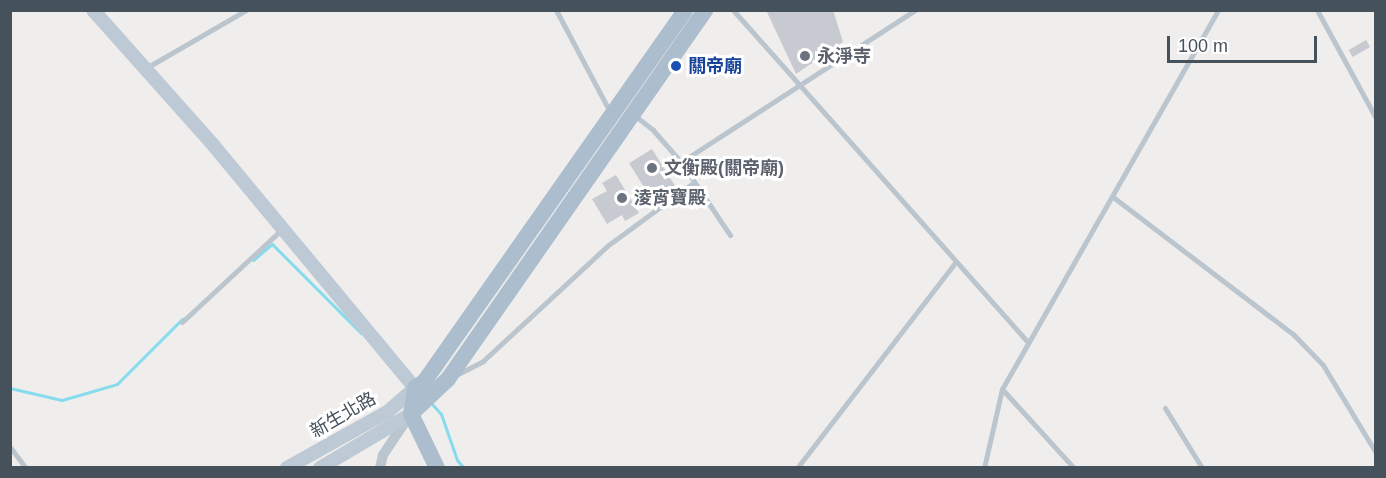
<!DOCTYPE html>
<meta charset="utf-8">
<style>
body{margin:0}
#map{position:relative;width:1386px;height:478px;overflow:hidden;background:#f0eded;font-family:Helvetica,"Noto Sans TC",sans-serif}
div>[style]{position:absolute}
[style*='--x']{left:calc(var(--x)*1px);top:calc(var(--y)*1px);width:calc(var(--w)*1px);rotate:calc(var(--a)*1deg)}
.stream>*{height:3px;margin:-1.5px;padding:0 1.5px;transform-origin:1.5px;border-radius:1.5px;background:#86dced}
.building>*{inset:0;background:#c7cad0;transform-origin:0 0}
.lane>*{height:5px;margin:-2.5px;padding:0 2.5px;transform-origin:2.5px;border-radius:2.5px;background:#bbc5cd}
.street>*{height:10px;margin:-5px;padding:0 5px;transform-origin:5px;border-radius:5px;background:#bbc5cd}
.secondary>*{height:14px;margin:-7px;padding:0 7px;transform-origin:7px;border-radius:7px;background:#bdc9d5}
.primary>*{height:16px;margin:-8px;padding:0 8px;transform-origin:8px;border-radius:8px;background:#acbecd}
.dots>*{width:16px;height:16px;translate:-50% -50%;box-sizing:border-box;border:3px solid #fff;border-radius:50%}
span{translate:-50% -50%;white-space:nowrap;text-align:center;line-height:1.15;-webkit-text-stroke:6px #fff;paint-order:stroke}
.worship-label{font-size:18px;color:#5b616d;font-weight:700}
.left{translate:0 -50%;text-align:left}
.transit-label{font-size:18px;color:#164399;font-weight:700}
.street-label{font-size:18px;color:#45515b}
.frame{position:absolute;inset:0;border:12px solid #45515b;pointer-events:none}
.scale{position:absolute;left:1167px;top:36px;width:150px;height:27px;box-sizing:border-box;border:3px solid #45515b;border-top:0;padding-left:8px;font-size:18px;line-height:21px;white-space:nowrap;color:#45515b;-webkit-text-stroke:4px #fff;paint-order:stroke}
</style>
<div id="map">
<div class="stream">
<i style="--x:253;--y:260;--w:25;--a:-40"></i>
<i style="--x:272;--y:244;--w:126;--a:45"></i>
<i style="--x:10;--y:388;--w:53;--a:13"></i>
<i style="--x:62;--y:400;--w:57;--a:-16.2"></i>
<i style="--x:117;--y:384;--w:92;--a:-45"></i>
<i style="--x:432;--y:404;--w:13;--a:48"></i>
<i style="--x:441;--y:414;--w:49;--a:70.8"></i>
<i style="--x:457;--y:460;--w:11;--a:49"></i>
</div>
<div class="building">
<i style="clip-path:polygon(766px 10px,833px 10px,843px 42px,796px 74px)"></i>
<i style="left:1366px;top:40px;width:8px;height:20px;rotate:60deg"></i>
<i style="left:652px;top:149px;width:44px;height:27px;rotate:58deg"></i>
<i style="clip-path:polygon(616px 175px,639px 213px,625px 221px,622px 215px,607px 224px,592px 199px,607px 191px,602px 183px)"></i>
</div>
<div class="lane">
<i style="--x:556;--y:10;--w:115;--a:62.1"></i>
<i style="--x:733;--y:10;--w:444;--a:48.4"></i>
<i style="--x:1317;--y:10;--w:123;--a:61.4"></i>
<i style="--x:146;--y:68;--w:116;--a:-30.1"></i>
<i style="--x:634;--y:115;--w:24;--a:38"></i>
<i style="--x:653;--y:130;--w:43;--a:48.8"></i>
<i style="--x:681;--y:162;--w:88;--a:56.1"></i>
<i style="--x:681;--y:162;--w:279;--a:-33"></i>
<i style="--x:1113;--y:197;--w:226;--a:37.3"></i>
<i style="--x:1293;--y:334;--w:43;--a:45.9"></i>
<i style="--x:1323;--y:365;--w:103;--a:58.9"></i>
<i style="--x:182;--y:322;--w:135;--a:-42.9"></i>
<i style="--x:458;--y:374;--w:28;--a:-27"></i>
<i style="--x:483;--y:361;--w:169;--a:-42.8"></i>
<i style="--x:607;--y:246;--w:107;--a:-36.2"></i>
<i style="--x:1002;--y:389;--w:107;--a:47.7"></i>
<i style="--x:1165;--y:408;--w:70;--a:58.3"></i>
<i style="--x:10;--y:447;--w:26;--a:53"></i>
<i style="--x:797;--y:468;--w:259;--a:-52.4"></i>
<i style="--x:984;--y:468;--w:81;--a:-77.2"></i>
<i style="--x:1002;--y:389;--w:436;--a:-60.3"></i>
</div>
<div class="street">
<i style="--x:380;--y:468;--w:13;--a:-77"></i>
<i style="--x:383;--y:455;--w:47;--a:-56.3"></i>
</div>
<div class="secondary">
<i style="--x:93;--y:10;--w:182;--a:48.3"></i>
<i style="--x:214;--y:146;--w:315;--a:50.3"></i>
<i style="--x:415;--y:388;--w:37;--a:139"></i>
<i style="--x:387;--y:412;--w:115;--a:150.8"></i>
<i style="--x:320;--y:468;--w:106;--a:-30.7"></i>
</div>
<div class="primary">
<i style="--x:411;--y:414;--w:51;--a:-43.4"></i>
<i style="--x:448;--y:379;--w:450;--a:-55.1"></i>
<i style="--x:437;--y:468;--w:60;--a:-115.7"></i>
<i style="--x:411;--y:414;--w:26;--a:-81"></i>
<i style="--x:415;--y:388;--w:11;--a:-34"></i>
<i style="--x:424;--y:382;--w:454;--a:-54.9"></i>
</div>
<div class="dots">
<i style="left:805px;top:56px;background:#6b7280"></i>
<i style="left:676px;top:66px;background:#1a4fb4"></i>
<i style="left:652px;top:168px;background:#6b7280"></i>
<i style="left:622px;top:198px;background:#6b7280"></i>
</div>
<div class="worship-label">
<span class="left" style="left:817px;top:56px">永淨寺</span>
<span class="left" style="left:664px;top:168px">文衡殿(關帝廟)</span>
<span class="left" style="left:634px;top:198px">淩宵寶殿</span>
</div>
<div class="transit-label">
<span class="left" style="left:688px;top:66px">關帝廟</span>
</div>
<div class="street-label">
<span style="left:343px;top:415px;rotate:-30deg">新生北路</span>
</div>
<div class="frame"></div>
<div class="scale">100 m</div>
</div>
